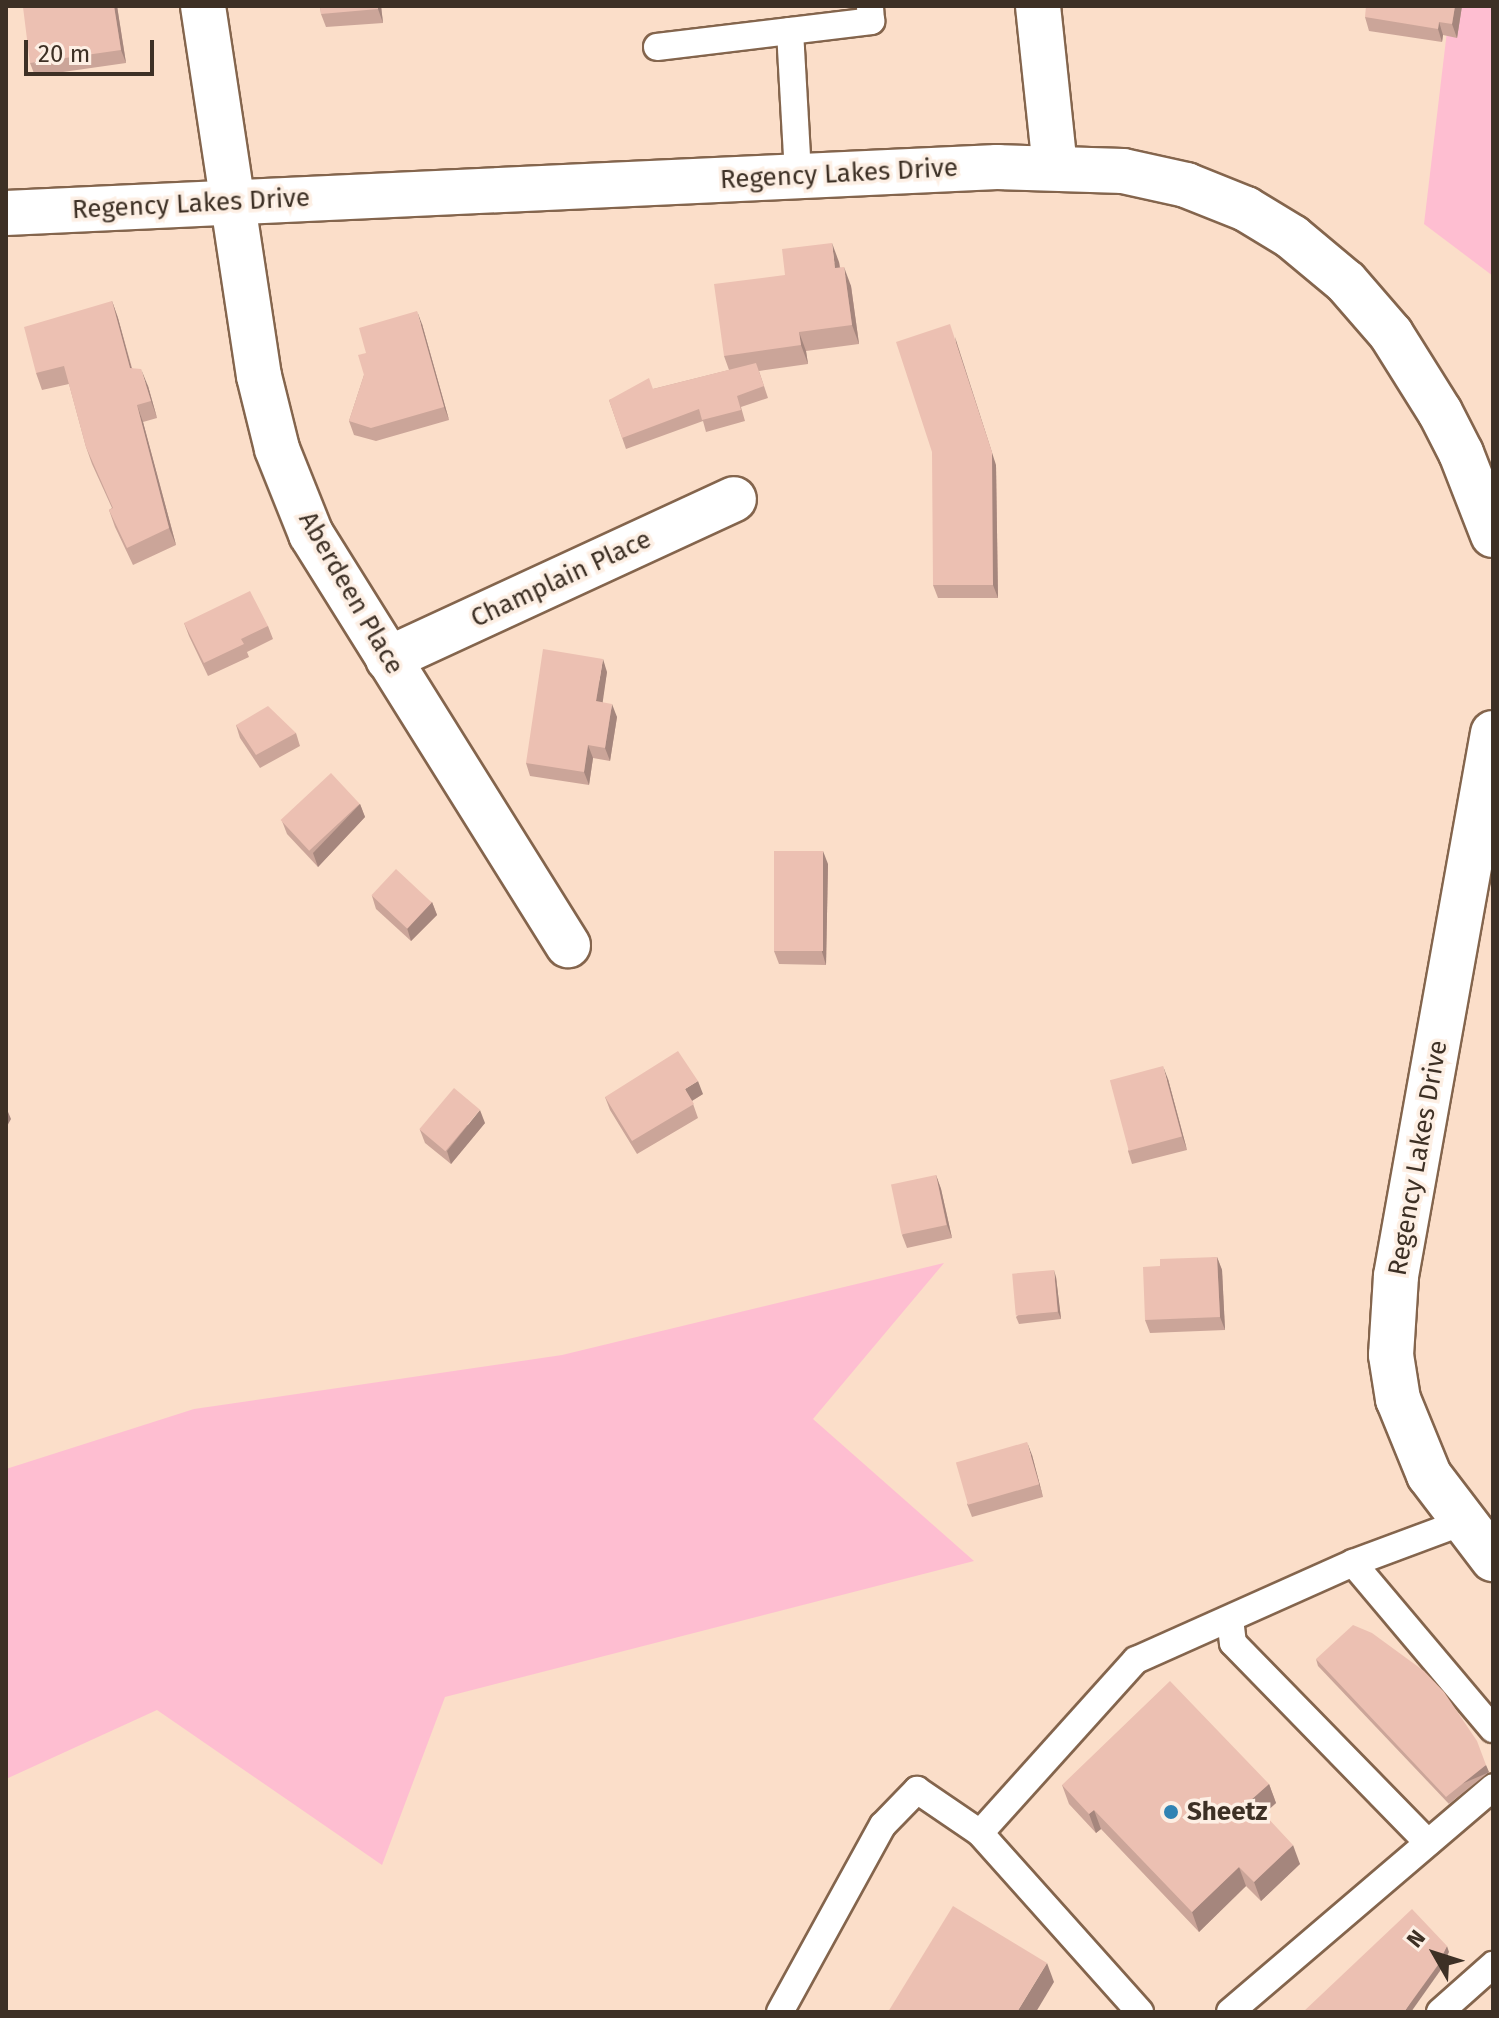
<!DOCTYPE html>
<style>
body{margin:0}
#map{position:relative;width:1499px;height:2018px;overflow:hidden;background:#fbdec9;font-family:"Fira Sans",sans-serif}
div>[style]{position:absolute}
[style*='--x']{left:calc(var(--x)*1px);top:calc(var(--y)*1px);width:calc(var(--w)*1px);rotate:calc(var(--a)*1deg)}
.green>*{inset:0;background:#febed1}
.roads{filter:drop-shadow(2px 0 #84654d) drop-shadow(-2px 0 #84654d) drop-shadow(0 2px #84654d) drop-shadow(0 -2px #84654d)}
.service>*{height:26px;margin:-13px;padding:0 13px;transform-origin:13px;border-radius:13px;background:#fff}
.minor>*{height:44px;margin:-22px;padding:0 22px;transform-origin:22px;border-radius:22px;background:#fff}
.wall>*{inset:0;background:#cba599}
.shaded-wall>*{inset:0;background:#a5867d;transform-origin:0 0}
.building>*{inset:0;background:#ecc0b2;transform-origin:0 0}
.dots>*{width:22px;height:22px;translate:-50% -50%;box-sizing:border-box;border:4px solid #fdefe4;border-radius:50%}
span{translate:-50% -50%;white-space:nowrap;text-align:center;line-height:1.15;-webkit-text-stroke:7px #fdefe4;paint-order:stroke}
.street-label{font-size:26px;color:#3d3025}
.poi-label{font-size:26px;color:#3d3025;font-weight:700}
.left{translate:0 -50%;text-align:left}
.frame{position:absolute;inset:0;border:8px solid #3d3025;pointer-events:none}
.north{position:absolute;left:1395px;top:1914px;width:80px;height:80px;-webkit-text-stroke:6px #fdefe4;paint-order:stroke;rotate:309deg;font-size:22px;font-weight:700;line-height:32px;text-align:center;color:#3d3025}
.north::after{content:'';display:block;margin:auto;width:28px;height:36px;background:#3d3025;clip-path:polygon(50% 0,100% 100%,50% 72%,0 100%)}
.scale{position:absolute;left:24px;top:40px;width:130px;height:36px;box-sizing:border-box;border:4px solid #3d3025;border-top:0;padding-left:10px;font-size:24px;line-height:28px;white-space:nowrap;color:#3d3025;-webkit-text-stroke:6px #fdefe4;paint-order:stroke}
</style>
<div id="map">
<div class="green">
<i style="clip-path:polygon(1450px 6px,1493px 6px,1493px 276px,1424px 224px)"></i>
<i style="clip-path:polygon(944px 1263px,813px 1419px,974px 1561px,445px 1697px,382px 1865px,157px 1710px,6px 1779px,6px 1469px,194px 1409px,562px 1355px)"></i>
</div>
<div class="roads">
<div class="service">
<i style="--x:790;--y:31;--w:145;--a:86.8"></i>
<i style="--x:657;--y:47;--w:216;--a:-6.9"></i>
<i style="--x:871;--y:21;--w:15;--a:-94"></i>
<i style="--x:1353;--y:1563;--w:217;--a:49.9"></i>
<i style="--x:1230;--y:1619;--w:24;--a:83"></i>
<i style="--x:1233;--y:1643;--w:279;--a:45.7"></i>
<i style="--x:780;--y:2012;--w:213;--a:-61.2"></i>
<i style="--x:883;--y:1825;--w:49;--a:-45.8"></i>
<i style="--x:917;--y:1790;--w:76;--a:34.3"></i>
<i style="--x:1140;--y:2012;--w:240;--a:-131.8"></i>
<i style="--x:980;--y:1833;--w:233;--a:-48"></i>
<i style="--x:1136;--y:1660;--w:238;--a:-24.1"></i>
<i style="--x:1353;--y:1563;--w:117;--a:-20.4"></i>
<i style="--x:1230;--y:2012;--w:346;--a:-40.5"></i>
<i style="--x:1440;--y:2012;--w:71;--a:-41.6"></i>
</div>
<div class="minor">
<i style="--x:203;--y:6;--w:374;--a:81.4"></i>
<i style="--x:259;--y:376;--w:75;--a:76.1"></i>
<i style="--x:277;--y:449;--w:92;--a:68.2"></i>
<i style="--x:311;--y:534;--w:485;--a:58"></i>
<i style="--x:1038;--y:6;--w:162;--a:84"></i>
<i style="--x:6;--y:213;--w:992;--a:-2.66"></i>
<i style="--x:997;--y:167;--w:126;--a:1.8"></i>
<i style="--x:1123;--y:171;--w:65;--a:12.5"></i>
<i style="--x:1186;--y:185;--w:65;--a:21.8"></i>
<i style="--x:1246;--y:209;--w:54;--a:31.3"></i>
<i style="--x:1292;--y:237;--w:70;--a:39.8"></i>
<i style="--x:1346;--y:282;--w:69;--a:49.1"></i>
<i style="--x:1391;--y:334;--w:92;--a:57.9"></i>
<i style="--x:1440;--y:412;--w:46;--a:62.9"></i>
<i style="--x:1461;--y:453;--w:88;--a:68.7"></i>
<i style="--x:388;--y:659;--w:381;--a:-24.8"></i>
<i style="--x:1493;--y:733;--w:552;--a:100.13"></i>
<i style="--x:1396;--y:1276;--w:79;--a:93.6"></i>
<i style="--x:1391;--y:1355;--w:45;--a:81"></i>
<i style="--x:1398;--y:1399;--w:82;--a:67.8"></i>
<i style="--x:1429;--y:1475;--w:106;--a:52.7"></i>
</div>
</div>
<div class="wall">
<i style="clip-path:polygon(30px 6px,117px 6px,126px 63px,35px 76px,30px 63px)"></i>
<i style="clip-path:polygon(320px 6px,381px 6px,383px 23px,326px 27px,321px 14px)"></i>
<i style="clip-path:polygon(1462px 6px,1457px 38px,1443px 35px,1442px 42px,1369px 31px,1365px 17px)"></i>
<i style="clip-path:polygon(839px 262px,840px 267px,851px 286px,859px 344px,806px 351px,808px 364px,759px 371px,768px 398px,741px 407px,745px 421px,706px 432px,703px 421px,626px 449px,609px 400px,729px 370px,724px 356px,785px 275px)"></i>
<i style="clip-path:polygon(112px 301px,118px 318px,132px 368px,148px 386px,157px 418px,143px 422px,176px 545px,133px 565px,115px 527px,109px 510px,112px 508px,92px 464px,86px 447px,69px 384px,42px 390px,36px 373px)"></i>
<i style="clip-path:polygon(422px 324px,449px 420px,376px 441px,354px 435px,349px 421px,364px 375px,366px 353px)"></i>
<i style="clip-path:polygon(996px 465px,998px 598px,938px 598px,933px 585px)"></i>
<i style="clip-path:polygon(184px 623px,268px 626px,273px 639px,247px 652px,249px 657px,208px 676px,189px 636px)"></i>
<i style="clip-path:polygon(607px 672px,602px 702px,617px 717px,610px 761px,593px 758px,589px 785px,530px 776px,526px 763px)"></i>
<i style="clip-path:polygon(236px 725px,296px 733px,300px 746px,260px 768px,240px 738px)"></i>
<i style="clip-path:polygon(360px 804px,365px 817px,318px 867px,287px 834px,282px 821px)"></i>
<i style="clip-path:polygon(828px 864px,826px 965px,779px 964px,774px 951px)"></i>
<i style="clip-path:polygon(372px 896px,432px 902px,437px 915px,411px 941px,376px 909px)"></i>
<i style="clip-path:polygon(1168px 1079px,1187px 1150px,1132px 1164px,1128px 1151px)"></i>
<i style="clip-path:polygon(703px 1094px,692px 1101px,698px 1118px,637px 1154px,610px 1110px,605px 1097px)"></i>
<i style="clip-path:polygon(485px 1123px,451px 1164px,425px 1143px,420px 1130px)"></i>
<i style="clip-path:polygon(936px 1175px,941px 1189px,952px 1238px,907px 1248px,902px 1235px)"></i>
<i style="clip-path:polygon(1217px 1257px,1222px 1270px,1225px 1330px,1150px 1333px,1145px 1320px,1160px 1266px)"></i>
<i style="clip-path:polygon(1056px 1277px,1061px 1319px,1019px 1324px,1016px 1317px)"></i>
<i style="clip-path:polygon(1032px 1455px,1043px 1497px,972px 1517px,967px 1504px)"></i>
<i style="clip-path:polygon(1316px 1659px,1489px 1772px,1449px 1804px,1318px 1666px)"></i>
<i style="clip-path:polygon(1269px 1784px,1276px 1803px,1264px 1814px,1300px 1864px,1261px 1901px,1246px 1886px,1199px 1932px,1101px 1829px,1096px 1833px,1069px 1804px,1062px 1785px)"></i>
</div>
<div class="shaded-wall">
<i style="clip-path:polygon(114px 6px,117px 6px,126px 63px,121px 50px)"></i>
<i style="clip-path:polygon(378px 6px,381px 6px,383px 23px,378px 9px)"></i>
<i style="clip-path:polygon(1455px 6px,1462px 6px,1457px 38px,1452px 24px)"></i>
<i style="clip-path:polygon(1439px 22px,1443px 35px,1442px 42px,1438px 29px)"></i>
<i style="clip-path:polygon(832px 243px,839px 262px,842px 287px,835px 268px)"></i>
<i style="clip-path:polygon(844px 267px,851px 286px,859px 344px,852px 325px)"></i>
<i style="clip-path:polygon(112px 301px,118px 318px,136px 385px,130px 368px)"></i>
<i style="clip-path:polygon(417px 311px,422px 324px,449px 420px,444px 407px)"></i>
<i style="clip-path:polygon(799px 332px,806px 351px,808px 364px,801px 345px)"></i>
<i style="clip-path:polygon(955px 337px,996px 465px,998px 598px,993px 585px)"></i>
<i style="clip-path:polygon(141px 369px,148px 386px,157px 418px,151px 401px)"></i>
<i style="clip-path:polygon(137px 405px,143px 422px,176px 545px,169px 528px)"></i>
<i style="clip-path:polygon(603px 659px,607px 672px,601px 714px,596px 701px)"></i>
<i style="clip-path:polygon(612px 704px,617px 717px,610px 761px,605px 748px)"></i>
<i style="clip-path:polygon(588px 745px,593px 758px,589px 785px,584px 772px)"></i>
<i style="clip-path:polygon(360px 804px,365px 817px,318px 867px,313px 853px)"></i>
<i style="clip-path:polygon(823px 851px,828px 864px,826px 965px,822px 952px)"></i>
<i style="clip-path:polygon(432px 902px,437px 915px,411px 941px,407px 928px)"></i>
<i style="clip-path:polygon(1163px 1066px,1168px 1079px,1187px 1150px,1182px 1136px)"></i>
<i style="clip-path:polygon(698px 1081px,703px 1094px,690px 1102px,685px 1089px)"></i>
<i style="clip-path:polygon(6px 1107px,11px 1119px,6px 1128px)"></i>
<i style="clip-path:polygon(480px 1110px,485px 1123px,451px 1164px,447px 1151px)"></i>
<i style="clip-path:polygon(936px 1175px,941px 1189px,952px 1238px,947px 1225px)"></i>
<i style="clip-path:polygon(1217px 1257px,1222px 1270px,1225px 1330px,1220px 1317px)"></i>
<i style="clip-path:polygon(1054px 1270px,1056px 1277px,1061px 1319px,1058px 1312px)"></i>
<i style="clip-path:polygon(1027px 1442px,1032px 1455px,1043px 1497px,1039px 1484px)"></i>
<i style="left:1486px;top:1765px;width:8px;height:51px;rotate:67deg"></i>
<i style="clip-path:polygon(1269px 1784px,1276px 1803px,1258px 1819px,1251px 1800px)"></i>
<i style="clip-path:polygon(1094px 1810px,1101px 1829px,1096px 1833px,1089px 1814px)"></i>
<i style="clip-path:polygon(1293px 1845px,1300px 1864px,1261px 1901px,1254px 1882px)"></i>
<i style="clip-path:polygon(1239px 1867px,1246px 1886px,1199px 1932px,1192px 1912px)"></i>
<i style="clip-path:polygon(1447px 1946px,1449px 1952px,1440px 1971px,1411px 2012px,1404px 2012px)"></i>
<i style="clip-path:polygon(1047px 1963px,1054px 1982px,1036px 2012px,1017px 2012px)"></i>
</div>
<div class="building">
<i style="clip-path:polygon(30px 6px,114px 6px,121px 50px,30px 63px,23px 7px)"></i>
<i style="clip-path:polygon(320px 6px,378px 6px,378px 9px,321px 14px)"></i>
<i style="clip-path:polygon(1366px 6px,1455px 6px,1452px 24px,1439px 22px,1438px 29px,1365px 17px)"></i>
<i style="clip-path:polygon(832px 243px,835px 268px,844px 267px,852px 325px,799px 332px,801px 345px,724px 356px,714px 284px,785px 275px,782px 249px)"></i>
<i style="clip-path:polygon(112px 301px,130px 368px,141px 369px,151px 401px,137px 405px,169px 528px,127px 548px,109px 510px,113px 508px,86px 447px,64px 366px,36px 373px,24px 327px)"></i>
<i style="clip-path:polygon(417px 311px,444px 407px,371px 428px,349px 421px,364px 375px,358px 355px,366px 353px,359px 328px)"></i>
<i style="clip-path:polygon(950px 324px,992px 452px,993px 585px,933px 585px,932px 452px,896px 342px)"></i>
<i style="clip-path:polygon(756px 363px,764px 386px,737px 396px,741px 410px,702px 420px,699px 409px,622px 438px,609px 400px,649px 378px,653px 389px)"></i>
<i style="clip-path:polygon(250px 591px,268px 626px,241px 639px,244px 644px,204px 663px,184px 623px)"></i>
<i style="clip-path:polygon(543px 649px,603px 659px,596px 701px,612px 704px,605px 748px,588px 745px,584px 772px,526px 763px)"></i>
<i style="clip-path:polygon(268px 706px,296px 733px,256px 755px,236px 725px)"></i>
<i style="left:331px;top:773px;width:42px;height:69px;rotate:47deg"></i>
<i style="left:774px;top:851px;width:49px;height:100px"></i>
<i style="left:396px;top:869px;width:49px;height:36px;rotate:43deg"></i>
<i style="clip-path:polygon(678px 1051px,698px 1081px,685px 1089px,694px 1104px,632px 1141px,605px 1097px)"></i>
<i style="left:1163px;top:1066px;width:73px;height:55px;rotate:75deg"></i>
<i style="left:454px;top:1088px;width:34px;height:54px;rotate:40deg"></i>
<i style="left:936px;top:1175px;width:51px;height:46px;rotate:78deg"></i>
<i style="clip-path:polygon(1217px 1257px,1220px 1317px,1145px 1320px,1143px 1267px,1160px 1266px,1160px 1259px)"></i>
<i style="left:1054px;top:1270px;width:42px;height:42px;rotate:85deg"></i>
<i style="left:1027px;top:1442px;width:44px;height:74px;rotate:74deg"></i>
<i style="clip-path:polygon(1353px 1625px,1372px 1633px,1424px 1671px,1444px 1692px,1477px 1741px,1486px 1765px,1446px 1797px,1316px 1659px)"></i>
<i style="clip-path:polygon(1170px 1681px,1269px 1784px,1251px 1800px,1293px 1845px,1254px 1882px,1239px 1867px,1192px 1912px,1094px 1810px,1089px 1814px,1062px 1785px)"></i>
<i style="clip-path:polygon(953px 1906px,1047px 1963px,1017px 2012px,888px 2012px)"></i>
<i style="clip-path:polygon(1412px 1909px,1447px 1946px,1438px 1965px,1404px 2012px,1303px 2012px)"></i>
</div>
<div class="dots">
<i style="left:1171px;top:1812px;background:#3183b3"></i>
</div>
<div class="street-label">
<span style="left:839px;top:174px;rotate:-3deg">Regency Lakes Drive</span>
<span style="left:191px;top:204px;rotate:-3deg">Regency Lakes Drive</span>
<span style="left:561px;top:579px;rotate:-25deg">Champlain Place</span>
<span style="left:351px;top:593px;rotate:60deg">Aberdeen Place</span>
<span style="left:1418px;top:1158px;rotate:-80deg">Regency Lakes Drive</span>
</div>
<div class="poi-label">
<span class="left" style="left:1187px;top:1812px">Sheetz</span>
</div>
<div class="frame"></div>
<div class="north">N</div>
<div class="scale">20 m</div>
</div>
